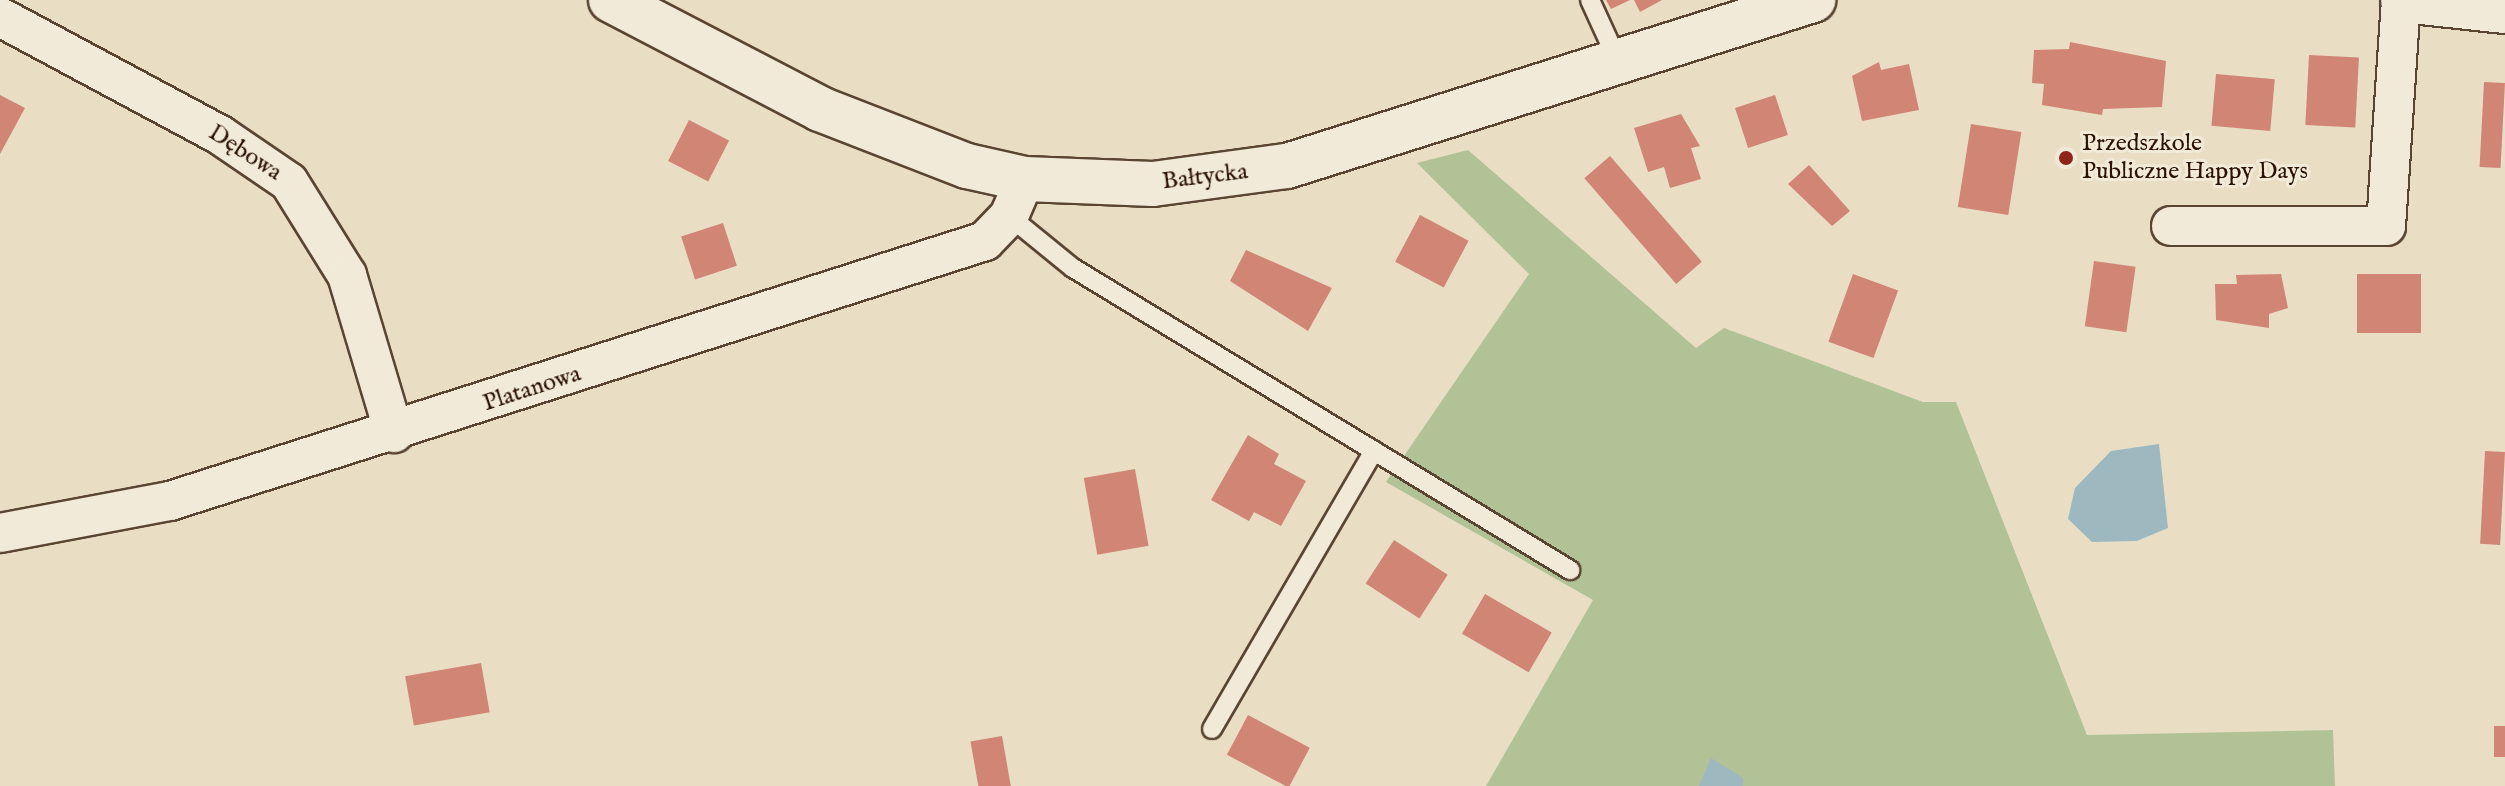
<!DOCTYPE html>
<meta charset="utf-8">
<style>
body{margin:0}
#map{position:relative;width:2505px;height:786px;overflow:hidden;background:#e9dec4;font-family:"IM FELL English",serif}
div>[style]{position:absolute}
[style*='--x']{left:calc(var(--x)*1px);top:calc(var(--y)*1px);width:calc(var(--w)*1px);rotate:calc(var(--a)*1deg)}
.green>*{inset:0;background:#b2c297}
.water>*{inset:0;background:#9db9bf}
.building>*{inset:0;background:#d08575;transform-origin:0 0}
.roads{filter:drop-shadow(2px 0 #5a4532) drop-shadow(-2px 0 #5a4532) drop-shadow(0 2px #5a4532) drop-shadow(0 -2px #5a4532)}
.lane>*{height:18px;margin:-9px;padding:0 9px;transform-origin:9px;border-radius:9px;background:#f1ead9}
.street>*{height:38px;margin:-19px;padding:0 19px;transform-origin:19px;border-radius:19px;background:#f1ead9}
.secondary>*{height:44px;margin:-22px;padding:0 22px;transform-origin:22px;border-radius:22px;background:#f1ead9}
.dots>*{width:22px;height:22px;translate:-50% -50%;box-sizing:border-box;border:4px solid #f1ead9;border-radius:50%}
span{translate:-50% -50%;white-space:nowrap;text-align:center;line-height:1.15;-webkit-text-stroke:6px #f1ead9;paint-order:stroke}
.poi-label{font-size:24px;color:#2b1201}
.left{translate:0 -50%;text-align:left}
.street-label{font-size:24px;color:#2b1201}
</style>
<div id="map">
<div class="green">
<i style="clip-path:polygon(1468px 150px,1696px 348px,1724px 328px,1923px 402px,1956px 402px,2087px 735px,2333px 730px,2335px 786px,1486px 786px,1593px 600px,1386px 482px,1529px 274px,1417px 163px)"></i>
</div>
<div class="water">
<i style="clip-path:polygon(2159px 444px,2168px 528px,2137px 541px,2092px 542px,2068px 519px,2075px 488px,2111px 451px)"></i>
<i style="clip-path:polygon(1711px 758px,1743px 778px,1743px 786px,1699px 786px)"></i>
</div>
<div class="building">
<i style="clip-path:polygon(1606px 0,1630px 0,1611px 9px)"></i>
<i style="clip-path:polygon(1634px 0,1662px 0,1640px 12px)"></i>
<i style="clip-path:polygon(2070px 42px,2166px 61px,2162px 107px,2103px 109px,2102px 115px,2042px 105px,2044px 84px,2032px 83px,2034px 50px,2069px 49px)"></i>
<i style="left:2309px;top:55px;width:50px;height:70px;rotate:3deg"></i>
<i style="clip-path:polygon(1879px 62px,1881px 70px,1909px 64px,1919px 110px,1862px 121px,1852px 76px)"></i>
<i style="left:2216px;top:74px;width:59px;height:52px;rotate:5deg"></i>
<i style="left:2484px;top:82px;width:21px;height:85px;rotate:3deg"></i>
<i style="clip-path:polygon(0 95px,25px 108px,0 154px)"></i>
<i style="left:1775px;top:95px;width:42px;height:42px;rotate:72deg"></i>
<i style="clip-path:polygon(1681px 114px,1700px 146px,1691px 148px,1701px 179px,1670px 188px,1664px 167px,1648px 172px,1634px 128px)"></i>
<i style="left:689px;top:120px;width:45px;height:46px;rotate:27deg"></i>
<i style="left:1971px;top:124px;width:51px;height:84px;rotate:9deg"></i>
<i style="left:1610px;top:156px;width:140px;height:34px;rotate:49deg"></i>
<i style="clip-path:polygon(1809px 165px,1850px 211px,1832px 226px,1788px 184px)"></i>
<i style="left:1420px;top:215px;width:55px;height:53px;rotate:28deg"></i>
<i style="left:723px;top:223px;width:45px;height:44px;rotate:72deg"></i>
<i style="clip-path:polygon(1246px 250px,1332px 288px,1308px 331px,1230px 281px)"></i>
<i style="left:2094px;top:261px;width:42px;height:66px;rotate:8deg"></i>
<i style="left:1853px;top:274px;width:48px;height:72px;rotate:20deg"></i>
<i style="clip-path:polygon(2281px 274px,2288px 308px,2269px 314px,2269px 328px,2216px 320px,2215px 284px,2237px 284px,2236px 275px)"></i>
<i style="left:2357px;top:274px;width:64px;height:59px"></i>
<i style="clip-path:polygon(1248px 435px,1279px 454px,1274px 464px,1306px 481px,1281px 526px,1254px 512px,1249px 521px,1211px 500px)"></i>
<i style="left:2485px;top:451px;width:20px;height:93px;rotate:3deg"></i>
<i style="left:1135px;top:469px;width:78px;height:52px;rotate:80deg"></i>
<i style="left:1394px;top:540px;width:64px;height:52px;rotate:33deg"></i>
<i style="left:1485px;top:594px;width:77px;height:46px;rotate:30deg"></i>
<i style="left:481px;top:663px;width:50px;height:77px;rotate:80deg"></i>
<i style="left:1248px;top:715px;width:70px;height:45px;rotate:28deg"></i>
<i style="left:2494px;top:726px;width:11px;height:31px"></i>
<i style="left:1002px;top:736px;width:51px;height:32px;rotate:80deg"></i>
</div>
<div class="roads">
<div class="lane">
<i style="--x:1590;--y:0;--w:65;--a:65.4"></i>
<i style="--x:1009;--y:216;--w:82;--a:39.1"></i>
<i style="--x:1073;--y:268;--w:582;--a:31.28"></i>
<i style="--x:1212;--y:729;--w:322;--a:-59.8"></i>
</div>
<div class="street">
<i style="--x:0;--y:17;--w:250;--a:28.2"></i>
<i style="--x:220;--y:135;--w:83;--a:34.3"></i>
<i style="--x:289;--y:182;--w:110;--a:58.1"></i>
<i style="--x:347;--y:275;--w:165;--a:73.4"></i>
<i style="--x:2171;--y:226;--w:215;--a:0"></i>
<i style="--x:2386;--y:226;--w:226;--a:-86.2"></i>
<i style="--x:0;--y:533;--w:173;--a:-10.7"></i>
<i style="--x:170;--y:501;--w:855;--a:-17.69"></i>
<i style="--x:985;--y:241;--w:35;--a:-46"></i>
<i style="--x:1009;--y:216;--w:40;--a:-66.6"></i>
</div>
<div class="secondary">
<i style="--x:611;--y:0;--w:236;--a:27.5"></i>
<i style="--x:820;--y:109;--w:158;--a:21.2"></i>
<i style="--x:967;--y:166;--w:59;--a:12.6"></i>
<i style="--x:1025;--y:179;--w:128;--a:2.2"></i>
<i style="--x:1153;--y:184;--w:135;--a:-7.7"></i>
<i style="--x:1287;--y:166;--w:552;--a:-17.52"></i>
<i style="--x:2403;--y:0;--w:103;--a:6.2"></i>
</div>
</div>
<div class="dots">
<i style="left:2066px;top:158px;background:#8f2418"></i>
</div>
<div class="poi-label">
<span class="left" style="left:2082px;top:158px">Przedszkole<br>Publiczne Happy Days</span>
</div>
<div class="street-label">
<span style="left:245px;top:153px;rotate:33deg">Dębowa</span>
<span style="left:1205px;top:177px;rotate:-7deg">Bałtycka</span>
<span style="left:532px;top:389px;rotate:-18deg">Platanowa</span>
</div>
</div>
